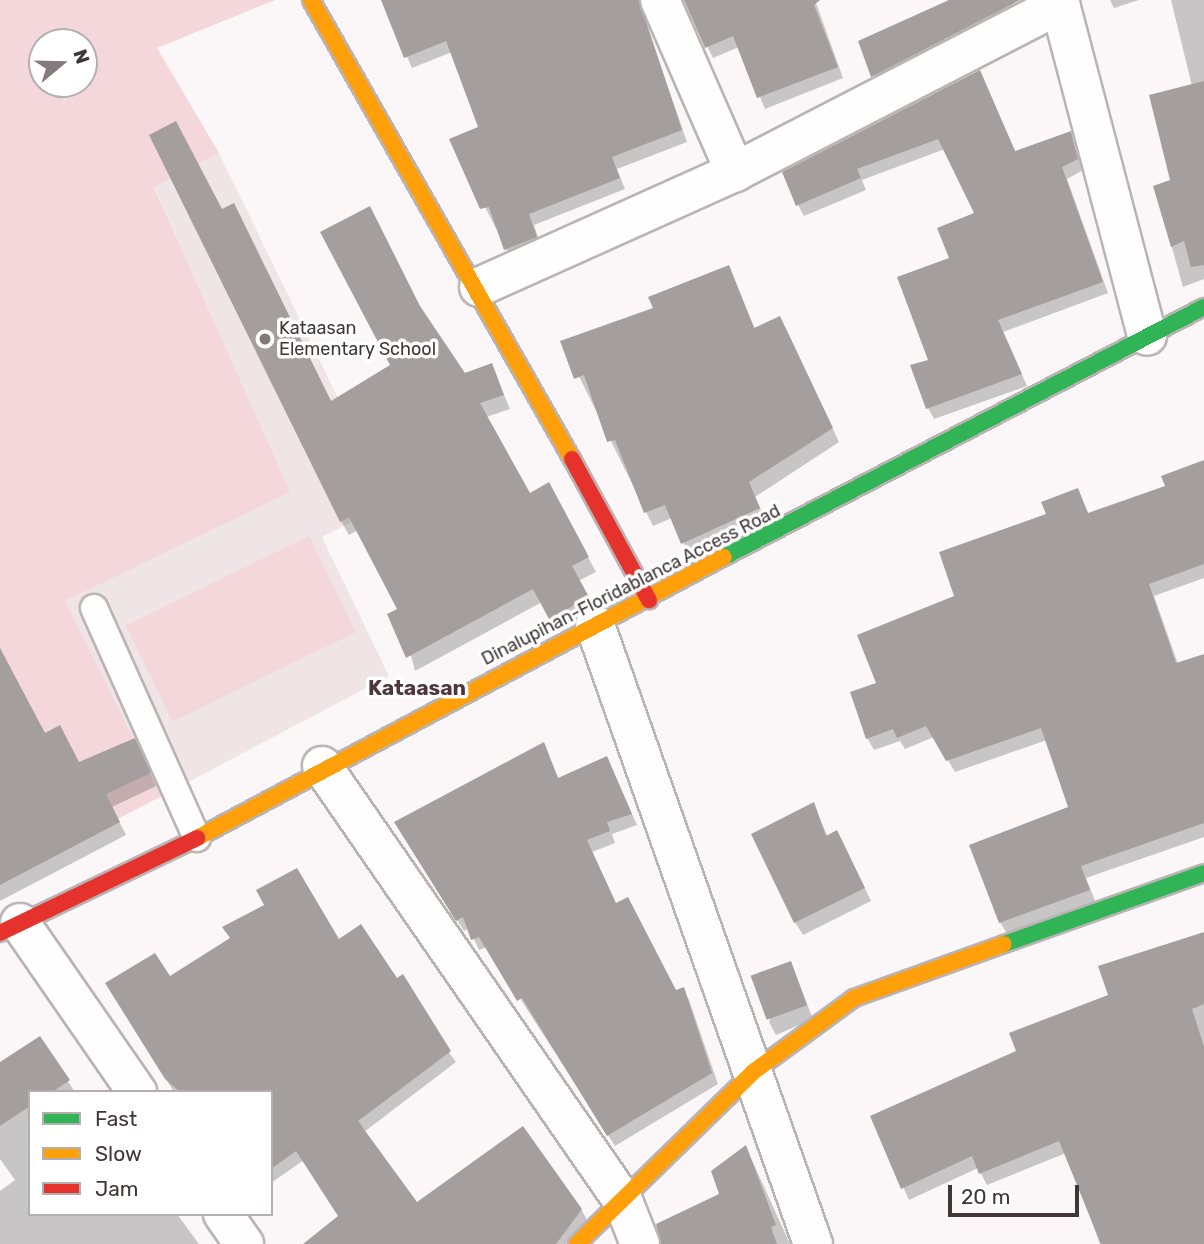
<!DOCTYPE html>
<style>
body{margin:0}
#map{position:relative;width:1204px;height:1244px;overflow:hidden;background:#fbf7f8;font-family:Rubik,sans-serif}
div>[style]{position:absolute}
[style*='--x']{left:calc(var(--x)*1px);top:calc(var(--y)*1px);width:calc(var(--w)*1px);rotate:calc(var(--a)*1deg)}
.built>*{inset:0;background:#efe5e6}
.green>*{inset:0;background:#f4d7da;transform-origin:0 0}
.shadow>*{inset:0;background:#0003}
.building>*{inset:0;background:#a59e9f;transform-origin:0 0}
.roads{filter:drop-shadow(2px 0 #bab3b4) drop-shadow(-2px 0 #bab3b4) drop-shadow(0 2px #bab3b4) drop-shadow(0 -2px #bab3b4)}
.lane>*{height:26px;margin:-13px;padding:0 13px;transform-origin:13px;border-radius:13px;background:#fefefe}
.street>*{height:38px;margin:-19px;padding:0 19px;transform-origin:19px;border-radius:19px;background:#fefefe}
.fast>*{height:16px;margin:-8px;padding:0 8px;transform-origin:8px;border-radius:8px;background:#30b455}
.slow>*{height:16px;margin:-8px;padding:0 8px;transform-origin:8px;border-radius:8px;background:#ff9f0a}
.jam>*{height:16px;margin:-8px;padding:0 8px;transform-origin:8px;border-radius:8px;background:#e5322d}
.dots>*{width:19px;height:19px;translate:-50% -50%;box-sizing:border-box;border:4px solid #fff;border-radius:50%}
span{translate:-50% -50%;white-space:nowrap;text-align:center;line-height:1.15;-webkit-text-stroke:7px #fff;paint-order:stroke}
.poi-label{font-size:18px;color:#413637}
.left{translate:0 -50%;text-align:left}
.street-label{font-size:18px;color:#413637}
.quarter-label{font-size:21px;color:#4d373a;font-weight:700}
.legend{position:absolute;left:28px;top:1090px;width:245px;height:126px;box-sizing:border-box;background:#fff;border:2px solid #b3afaf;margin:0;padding:9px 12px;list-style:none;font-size:21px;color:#413637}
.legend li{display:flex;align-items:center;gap:14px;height:35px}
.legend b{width:35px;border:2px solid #b3afaf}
.north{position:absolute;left:28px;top:28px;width:70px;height:70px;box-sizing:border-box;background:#fff;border:2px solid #b3afaf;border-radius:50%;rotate:71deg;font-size:19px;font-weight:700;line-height:28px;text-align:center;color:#413637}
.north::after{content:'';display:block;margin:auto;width:24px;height:32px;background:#827a7b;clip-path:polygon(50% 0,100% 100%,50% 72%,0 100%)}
.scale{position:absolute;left:948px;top:1185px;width:131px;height:32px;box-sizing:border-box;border:4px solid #413637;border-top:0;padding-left:9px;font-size:21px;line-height:24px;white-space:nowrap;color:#413637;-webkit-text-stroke:5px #fff;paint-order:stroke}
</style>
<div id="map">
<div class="built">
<i style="clip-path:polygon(219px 153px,389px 503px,322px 537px,389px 676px,162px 796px,64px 601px,289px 492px,154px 186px)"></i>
</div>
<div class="green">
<i style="clip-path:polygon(evenodd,0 0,275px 0,157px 48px,219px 153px,154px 187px,290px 492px,65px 601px,162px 796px,0 880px,0 0,42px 42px,84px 42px,84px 84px,42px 84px,42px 42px)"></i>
<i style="left:309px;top:536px;width:107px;height:204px;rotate:64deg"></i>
</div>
<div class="shadow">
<i style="clip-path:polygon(382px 0,650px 0,645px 21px,687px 142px,617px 169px,625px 189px,534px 225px,542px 249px,512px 260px,451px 140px,481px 128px,452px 52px,412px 68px)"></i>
<i style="clip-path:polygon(684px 0,815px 0,843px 78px,765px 109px,739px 47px,713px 58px)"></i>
<i style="clip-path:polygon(953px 0,1013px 0,1019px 17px,880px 89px,860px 42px)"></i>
<i style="clip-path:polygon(1110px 0,1139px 0,1114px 8px)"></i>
<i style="clip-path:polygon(1171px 0,1204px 0,1204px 279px,1183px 287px,1155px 187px,1172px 181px,1192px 86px)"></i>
<i style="clip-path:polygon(980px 72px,1016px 153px,1070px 133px,1083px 170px,1067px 179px,1108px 293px,1003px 332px,1027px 386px,934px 419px,928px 408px,930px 361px,951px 259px,977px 214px,945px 149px,862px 180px,866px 190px,804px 216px,798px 205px)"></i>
<i style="clip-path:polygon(222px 211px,332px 403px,392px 366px,423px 314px,465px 375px,491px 365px,510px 409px,486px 417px,530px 495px,556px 498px,596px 572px,578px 581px,595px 611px,559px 631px,542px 602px,415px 671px,399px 610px,358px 530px,349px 535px,341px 521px)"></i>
<i style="clip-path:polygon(729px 267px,755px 329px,787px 331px,839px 442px,755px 497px,767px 522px,690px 557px,672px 518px,653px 526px,562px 342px,655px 309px)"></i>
<i style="clip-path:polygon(1204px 462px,1204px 578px,1154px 596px,1178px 664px,1204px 656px,1204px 837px,1086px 878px,1096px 903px,1007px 934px,1000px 922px,1070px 808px,1047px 740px,955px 772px,934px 737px,905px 749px,900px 741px,874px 750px,867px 738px,878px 684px,956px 597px,1077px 490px,1089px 515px,1167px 487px)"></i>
<i style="clip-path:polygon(0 651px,45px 735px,79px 764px,141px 752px,156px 786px,112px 807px,126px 835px,0 901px)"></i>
<i style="clip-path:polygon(543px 744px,559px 780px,612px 770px,637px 825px,612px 834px,615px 843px,592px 852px,616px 905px,676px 992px,683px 989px,689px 1000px,718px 1084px,615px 1146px,487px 947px,479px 950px,469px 928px,464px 931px,403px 834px)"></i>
<i style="clip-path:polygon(813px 804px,828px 837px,844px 845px,871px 901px,803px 935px,795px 922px)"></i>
<i style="clip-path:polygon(1204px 934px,1204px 1244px,1100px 1244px,1066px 1153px,987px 1185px,978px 1168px,909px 1200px,872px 1117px,1018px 1052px)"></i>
<i style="clip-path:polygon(339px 941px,397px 980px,456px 1062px,364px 1132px,416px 1205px,581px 1209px,587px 1220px,566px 1244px,313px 1244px,340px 1216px,304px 1160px,271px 1183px,271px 1092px,174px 1092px,113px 994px)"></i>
<i style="clip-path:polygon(791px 963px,813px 1019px,776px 1035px,769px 1022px)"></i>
<i style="clip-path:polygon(39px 1038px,75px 1092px,30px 1092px,30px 1214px,177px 1214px,199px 1244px,0 1244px,0 1191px,15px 1180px,0 1159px,0 1063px)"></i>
<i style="clip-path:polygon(746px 1147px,790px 1244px,676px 1244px,721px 1194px)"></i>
</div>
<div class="building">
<i style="clip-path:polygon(381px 0,639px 0,682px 130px,612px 157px,620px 178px,529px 214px,537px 237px,504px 250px,489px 207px,480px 209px,449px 139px,478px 127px,446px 41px,404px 58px)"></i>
<i style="clip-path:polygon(684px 0,820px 0,814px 5px,838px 67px,757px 98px,733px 36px,705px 48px)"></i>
<i style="clip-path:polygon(949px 0,1020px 0,871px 77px,858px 41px)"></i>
<i style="clip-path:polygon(980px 70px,1015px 151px,1071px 131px,1078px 159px,1062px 167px,1103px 282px,998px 320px,1022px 374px,926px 409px,910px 365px,928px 360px,897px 277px,949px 258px,937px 228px,974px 213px,938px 139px,857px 169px,861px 178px,796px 206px,782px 172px)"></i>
<i style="clip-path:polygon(1204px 81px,1204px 265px,1191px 267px,1184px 241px,1171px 247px,1153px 186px,1170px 180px,1149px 95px)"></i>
<i style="clip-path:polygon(176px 121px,222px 209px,234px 203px,331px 401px,390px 365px,320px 232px,370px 206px,420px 306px,465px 373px,492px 363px,504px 395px,480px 403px,530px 493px,549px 482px,589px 557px,572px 566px,589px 597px,549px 619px,533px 589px,406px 658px,387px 614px,397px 609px,349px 517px,340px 522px,149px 135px)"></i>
<i style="clip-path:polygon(729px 265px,754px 328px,780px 316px,833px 428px,749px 482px,760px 508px,681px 544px,665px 505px,644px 513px,615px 440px,607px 442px,584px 375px,574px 379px,560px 341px,653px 308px,648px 297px)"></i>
<i style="clip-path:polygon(1204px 460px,1204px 564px,1149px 584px,1176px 663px,1204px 654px,1204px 823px,1081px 866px,1090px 890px,999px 923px,969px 845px,1068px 807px,1041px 728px,946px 761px,926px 726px,897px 738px,893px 729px,866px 739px,850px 692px,876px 683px,857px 635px,954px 596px,939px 552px,1046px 514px,1041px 502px,1078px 488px,1088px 513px,1165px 486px,1161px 476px)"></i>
<i style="clip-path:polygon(0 648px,45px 733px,60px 725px,79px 762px,135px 738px,151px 773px,106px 794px,120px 822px,0 885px)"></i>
<i style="clip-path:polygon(544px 742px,558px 778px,607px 756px,632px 814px,607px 822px,610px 831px,587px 840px,616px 903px,628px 897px,676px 990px,684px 987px,712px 1073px,607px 1136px,522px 998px,517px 1001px,479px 937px,471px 940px,463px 917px,456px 921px,394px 822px)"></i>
<i style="clip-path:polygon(814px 802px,826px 836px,837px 830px,865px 888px,794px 923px,751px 834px)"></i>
<i style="clip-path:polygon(297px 868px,339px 939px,361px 924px,397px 978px,403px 974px,451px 1051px,358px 1121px,417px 1202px,523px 1126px,582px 1209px,556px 1244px,303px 1244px,338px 1216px,296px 1151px,271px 1169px,271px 1092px,180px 1092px,165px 1079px,105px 983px,155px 953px,170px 976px,230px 938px,222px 927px,264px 905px,256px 890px)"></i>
<i style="clip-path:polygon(1204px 932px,1204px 1004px,1192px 1009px,1204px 1047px,1204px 1244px,1101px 1244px,1059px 1141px,979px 1174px,972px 1156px,901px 1189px,870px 1116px,1016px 1051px,1009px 1033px,1108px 995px,1098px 966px)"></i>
<i style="left:791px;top:961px;width:47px;height:43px;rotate:70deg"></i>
<i style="clip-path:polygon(40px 1036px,70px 1080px,52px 1092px,30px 1092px,30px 1106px,0 1126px,0 1062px)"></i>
<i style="clip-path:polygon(746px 1145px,776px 1225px,771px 1227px,777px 1244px,661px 1244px,656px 1224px,719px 1194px,711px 1171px)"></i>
</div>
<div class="roads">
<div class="lane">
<i style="--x:94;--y:608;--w:252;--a:65.9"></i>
</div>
<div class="street">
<i style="--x:660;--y:0;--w:188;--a:66.4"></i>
<i style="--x:1059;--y:0;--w:347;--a:75.3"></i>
<i style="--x:479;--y:287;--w:281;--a:-24.2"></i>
<i style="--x:735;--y:172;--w:366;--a:-27.3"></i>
<i style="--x:595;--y:625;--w:656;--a:70.6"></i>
<i style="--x:322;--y:766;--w:529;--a:55.32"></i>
<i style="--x:623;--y:1201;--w:46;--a:68.4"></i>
<i style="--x:20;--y:923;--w:206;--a:55.3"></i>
<i style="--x:223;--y:1214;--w:37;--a:55"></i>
</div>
<div class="fast">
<i style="--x:724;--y:557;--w:541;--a:-27.51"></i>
<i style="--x:1004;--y:944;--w:212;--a:-19.5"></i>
</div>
<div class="slow">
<i style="--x:311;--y:0;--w:528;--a:60.38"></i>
<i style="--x:197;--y:838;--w:597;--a:-28.07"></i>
<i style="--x:577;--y:1244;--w:246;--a:-44.3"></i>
<i style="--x:753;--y:1072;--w:125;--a:-36.2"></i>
<i style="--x:854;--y:998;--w:159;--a:-19.8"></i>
</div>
<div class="jam">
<i style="--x:572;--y:459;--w:161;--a:61.4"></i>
<i style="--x:0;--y:933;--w:219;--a:-25.7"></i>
</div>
</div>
<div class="dots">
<i style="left:265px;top:339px;background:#827a7b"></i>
</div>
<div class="poi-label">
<span class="left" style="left:279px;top:339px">Kataasan<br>Elementary School</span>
</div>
<div class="street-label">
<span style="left:631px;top:585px;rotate:-27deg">Dinalupihan-Floridablanca Access Road</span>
</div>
<div class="quarter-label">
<span style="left:417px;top:688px">Kataasan</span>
</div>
<ul class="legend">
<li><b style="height:9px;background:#30b455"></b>Fast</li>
<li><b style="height:9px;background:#ff9f0a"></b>Slow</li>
<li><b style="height:9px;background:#e5322d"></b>Jam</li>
</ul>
<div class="north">N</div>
<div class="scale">20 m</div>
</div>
